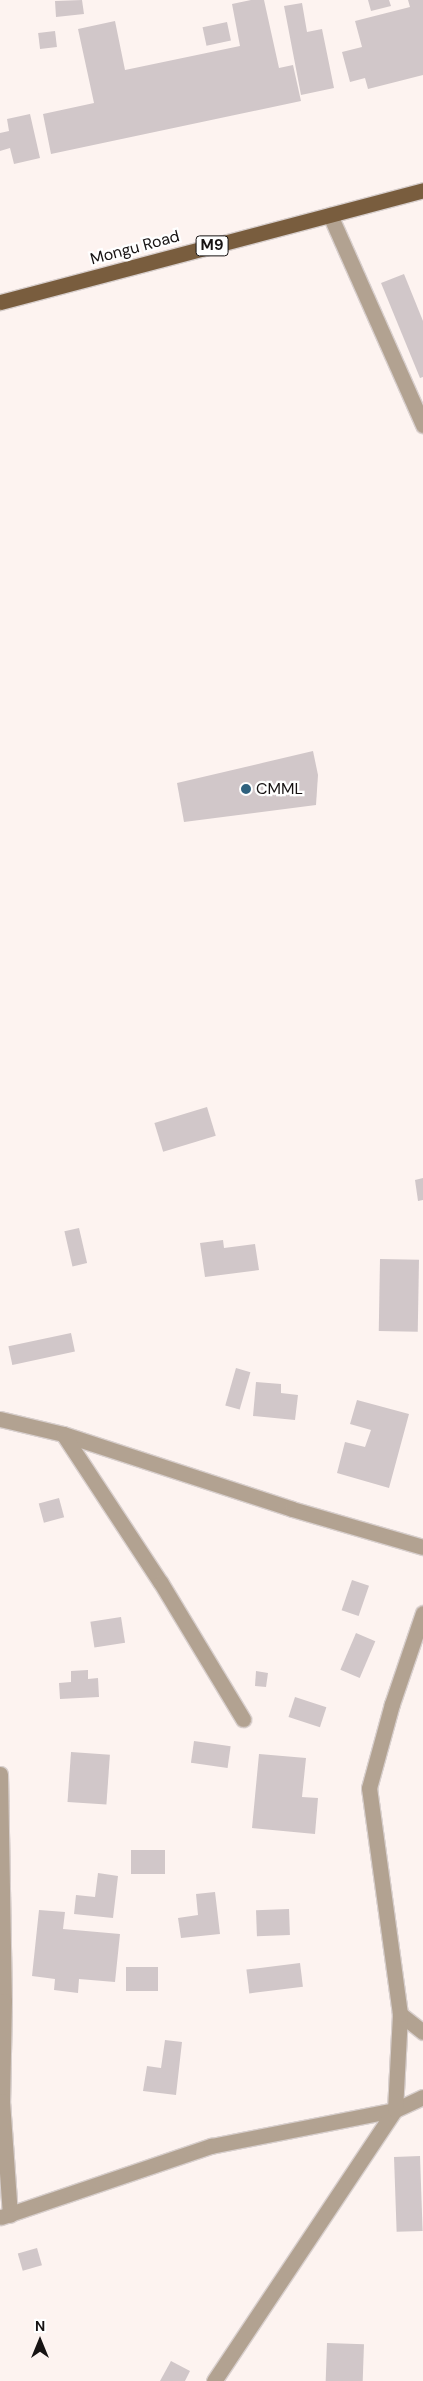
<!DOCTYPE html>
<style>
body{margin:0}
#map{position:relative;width:423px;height:2381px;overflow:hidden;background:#fdf3f0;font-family:"DM Sans",sans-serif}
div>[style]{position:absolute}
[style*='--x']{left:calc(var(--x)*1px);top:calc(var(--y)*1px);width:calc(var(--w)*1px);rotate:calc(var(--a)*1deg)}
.building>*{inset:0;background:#d1c7c9;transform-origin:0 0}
.roads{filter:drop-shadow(1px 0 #d8cfcd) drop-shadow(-1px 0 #d8cfcd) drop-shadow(0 1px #d8cfcd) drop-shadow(0 -1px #d8cfcd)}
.minor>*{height:15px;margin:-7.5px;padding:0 7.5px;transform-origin:7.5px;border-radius:7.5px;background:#b2a291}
.major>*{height:15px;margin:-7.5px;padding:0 7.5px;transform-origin:7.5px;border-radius:7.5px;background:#795d3e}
.dots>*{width:14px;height:14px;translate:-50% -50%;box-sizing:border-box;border:2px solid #fff;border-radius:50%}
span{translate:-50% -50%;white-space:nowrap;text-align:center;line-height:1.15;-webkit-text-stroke:4.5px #fff;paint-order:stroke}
.shield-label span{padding:1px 4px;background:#fff;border:1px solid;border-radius:4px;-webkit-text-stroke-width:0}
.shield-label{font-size:15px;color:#171313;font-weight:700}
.street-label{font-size:16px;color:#171313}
.poi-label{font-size:16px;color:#171313}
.left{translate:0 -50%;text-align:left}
.north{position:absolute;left:15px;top:2316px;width:50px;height:50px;-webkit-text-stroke:4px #fff;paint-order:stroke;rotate:0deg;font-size:14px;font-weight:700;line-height:20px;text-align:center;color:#171313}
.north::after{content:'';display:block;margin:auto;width:18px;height:22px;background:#171313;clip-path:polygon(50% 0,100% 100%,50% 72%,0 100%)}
</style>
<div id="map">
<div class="building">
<i style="clip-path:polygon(82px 0,84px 14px,56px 17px,55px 1px)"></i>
<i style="clip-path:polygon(251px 0,264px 0,279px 68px,293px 65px,301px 101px,51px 154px,43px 114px,94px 103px,78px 29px,115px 21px,125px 70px,240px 46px,232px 4px)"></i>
<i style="clip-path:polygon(368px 0,389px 0,391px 6px,371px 11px)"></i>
<i style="clip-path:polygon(408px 0,423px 0,423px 75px,368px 89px,365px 78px,350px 82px,342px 52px,362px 47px,355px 21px,410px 7px)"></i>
<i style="clip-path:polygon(302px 3px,307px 32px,322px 29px,334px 88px,301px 95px,284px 6px)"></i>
<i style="left:227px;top:22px;width:19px;height:25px;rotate:78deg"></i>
<i style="left:55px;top:31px;width:16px;height:17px;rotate:83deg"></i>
<i style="clip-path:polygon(30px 114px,40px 158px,14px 164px,10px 148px,0 151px,0 133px,9px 131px,7px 119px)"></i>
<i style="clip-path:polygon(404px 274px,423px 321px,423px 377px,420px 378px,381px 283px)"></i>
<i style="clip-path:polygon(313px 751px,318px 775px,316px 805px,184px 822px,177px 783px)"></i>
<i style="left:207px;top:1107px;width:30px;height:55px;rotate:73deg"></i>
<i style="clip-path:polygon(423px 1178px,423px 1200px,418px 1201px,415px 1180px)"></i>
<i style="left:79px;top:1228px;width:36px;height:15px;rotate:77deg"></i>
<i style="clip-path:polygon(223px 1240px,224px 1248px,255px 1244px,259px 1270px,205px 1277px,200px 1243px)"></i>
<i style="left:380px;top:1259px;width:39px;height:72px;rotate:1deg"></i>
<i style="left:71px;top:1333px;width:19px;height:64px;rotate:78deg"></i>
<i style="left:236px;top:1368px;width:15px;height:39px;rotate:16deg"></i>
<i style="clip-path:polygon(256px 1382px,281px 1384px,281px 1393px,298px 1395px,295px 1420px,253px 1416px)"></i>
<i style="clip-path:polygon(357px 1400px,409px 1414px,389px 1488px,337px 1473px,345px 1442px,365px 1447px,371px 1430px,350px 1424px)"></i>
<i style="left:59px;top:1498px;width:20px;height:21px;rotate:75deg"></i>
<i style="left:352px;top:1580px;width:18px;height:32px;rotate:19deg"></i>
<i style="left:121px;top:1617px;width:26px;height:31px;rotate:81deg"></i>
<i style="left:356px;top:1633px;width:21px;height:40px;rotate:23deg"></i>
<i style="clip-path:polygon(88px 1670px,88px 1679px,98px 1678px,99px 1697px,60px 1699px,59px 1683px,71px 1682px,71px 1671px)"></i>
<i style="clip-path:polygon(256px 1671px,268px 1673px,266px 1687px,255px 1686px)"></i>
<i style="left:295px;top:1697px;width:33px;height:21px;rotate:18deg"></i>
<i style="left:194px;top:1741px;width:37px;height:22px;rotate:8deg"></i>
<i style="left:71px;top:1752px;width:39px;height:50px;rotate:4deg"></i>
<i style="clip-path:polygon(259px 1754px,306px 1758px,302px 1797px,318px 1798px,315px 1834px,252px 1828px)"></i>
<i style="left:165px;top:1850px;width:24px;height:34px;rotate:90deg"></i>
<i style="clip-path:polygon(98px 1873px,118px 1876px,113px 1918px,74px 1914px,76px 1895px,95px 1897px)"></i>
<i style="clip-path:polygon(215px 1892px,220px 1934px,181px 1938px,178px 1918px,198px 1915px,196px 1894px)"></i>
<i style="left:289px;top:1909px;width:26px;height:33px;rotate:88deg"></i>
<i style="clip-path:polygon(39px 1910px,65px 1912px,63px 1929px,120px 1934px,115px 1982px,79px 1979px,78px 1993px,54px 1990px,55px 1979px,32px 1976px)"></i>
<i style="left:300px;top:1963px;width:24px;height:54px;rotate:83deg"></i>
<i style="left:126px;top:1967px;width:32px;height:24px"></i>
<i style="clip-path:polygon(165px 2040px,182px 2042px,176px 2095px,143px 2091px,147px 2066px,161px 2068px)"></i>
<i style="left:420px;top:2156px;width:75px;height:26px;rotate:88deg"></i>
<i style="left:37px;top:2248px;width:18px;height:20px;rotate:74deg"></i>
<i style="left:327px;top:2343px;width:37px;height:38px;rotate:2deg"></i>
<i style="clip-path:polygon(171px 2361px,190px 2371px,185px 2381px,160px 2381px)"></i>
</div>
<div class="roads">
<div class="minor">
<i style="--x:330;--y:215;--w:230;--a:66.1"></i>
<i style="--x:0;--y:1419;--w:65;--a:13.4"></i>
<i style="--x:63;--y:1434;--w:241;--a:18.1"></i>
<i style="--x:292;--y:1509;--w:136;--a:16.2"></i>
<i style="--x:63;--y:1434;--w:178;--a:56.7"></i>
<i style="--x:161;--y:1583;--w:159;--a:58.9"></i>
<i style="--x:0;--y:1774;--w:227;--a:89"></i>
<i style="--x:4;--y:2001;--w:100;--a:91.1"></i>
<i style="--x:2;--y:2101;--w:114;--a:86"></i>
<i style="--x:400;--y:2014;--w:29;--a:38"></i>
<i style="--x:1;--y:2217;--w:222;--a:-18.7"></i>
<i style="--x:211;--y:2146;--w:187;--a:-11.1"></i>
<i style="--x:395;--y:2110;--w:31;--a:-25"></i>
<i style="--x:214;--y:2381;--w:326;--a:-56.3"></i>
<i style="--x:395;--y:2110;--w:96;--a:-87"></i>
<i style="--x:400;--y:2014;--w:228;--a:-97.8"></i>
<i style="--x:369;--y:1788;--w:87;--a:-74.7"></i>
<i style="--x:392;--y:1704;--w:96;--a:-71.2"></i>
</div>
<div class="major">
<i style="--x:0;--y:302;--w:438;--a:-14.8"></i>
</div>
</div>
<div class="dots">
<i style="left:246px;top:789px;background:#2e617e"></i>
</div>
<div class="shield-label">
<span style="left:212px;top:246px">M9</span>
</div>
<div class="street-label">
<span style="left:135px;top:248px;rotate:-15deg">Mongu Road</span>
</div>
<div class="poi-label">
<span class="left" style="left:256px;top:789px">CMML</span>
</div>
<div class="north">N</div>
</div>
